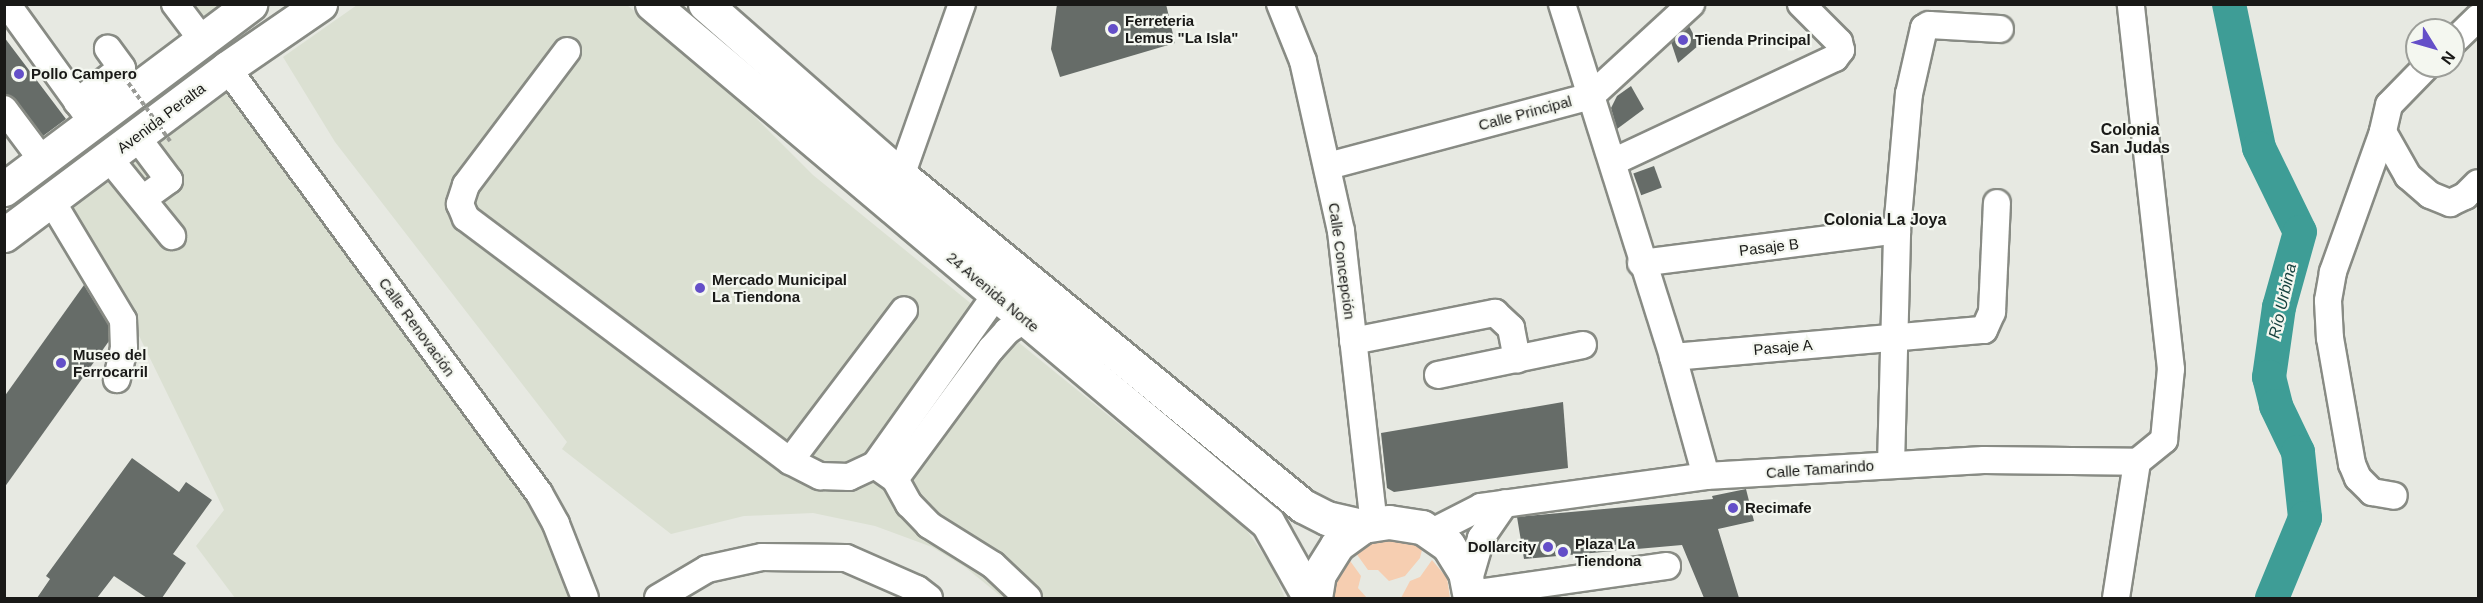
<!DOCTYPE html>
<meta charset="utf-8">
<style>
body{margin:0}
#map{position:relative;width:2483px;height:603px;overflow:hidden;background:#e7e9e2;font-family:Helvetica,sans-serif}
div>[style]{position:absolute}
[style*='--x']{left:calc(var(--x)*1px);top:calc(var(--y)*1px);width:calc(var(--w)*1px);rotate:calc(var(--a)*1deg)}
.built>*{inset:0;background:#dbe0d2}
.green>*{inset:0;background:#f6ceb1}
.river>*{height:34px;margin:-17px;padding:0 17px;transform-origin:17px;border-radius:17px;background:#3e9d96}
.building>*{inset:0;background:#666c68;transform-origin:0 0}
.roads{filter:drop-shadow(2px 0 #888b84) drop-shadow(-2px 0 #888b84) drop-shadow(0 2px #888b84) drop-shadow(0 -2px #888b84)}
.minor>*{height:26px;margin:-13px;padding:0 13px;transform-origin:13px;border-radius:13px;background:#fff}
.major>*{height:33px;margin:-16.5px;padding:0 16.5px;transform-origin:16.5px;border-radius:16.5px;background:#fff}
.path-bridge>*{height:4px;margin-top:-2px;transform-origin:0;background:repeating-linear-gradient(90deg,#999a95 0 4.5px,transparent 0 7.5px)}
.dots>*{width:16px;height:16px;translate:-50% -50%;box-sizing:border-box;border:3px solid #f4f7f0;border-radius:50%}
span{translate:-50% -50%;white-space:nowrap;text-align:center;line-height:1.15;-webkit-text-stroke:4.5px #f4f7f0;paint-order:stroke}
.poi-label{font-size:15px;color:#191917;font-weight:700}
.left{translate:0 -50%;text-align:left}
.right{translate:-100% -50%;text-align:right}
.street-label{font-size:15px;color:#191917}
.neighbourhood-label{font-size:16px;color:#191917;font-weight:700}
.water-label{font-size:16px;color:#17423f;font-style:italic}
.frame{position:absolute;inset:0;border:6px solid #191917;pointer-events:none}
.north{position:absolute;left:2405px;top:18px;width:60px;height:60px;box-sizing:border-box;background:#f4f7f0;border:2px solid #9c9e99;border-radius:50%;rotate:127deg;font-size:16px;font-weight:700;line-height:24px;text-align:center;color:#191917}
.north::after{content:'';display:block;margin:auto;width:21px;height:27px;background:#644fc8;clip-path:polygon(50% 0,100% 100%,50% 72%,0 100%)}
</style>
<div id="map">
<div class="built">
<i style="clip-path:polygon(192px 5px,221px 5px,206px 17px)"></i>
<i style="clip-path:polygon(357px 5px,627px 5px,712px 74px,813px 175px,1243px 525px,1272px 567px,1285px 598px,1003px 598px,965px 567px,932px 547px,875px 526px,813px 513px,744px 516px,671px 534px,562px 449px,567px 442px,335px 142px,283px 57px)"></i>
<i style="clip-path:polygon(225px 85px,546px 528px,572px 598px,235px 598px,196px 546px,224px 510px,124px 305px,69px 206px)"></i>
</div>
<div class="green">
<i style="clip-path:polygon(1378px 539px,1402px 539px,1418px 544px,1422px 550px,1420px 558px,1405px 576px,1389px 581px,1378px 570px,1368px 570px,1353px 549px)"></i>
<i style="clip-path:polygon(1348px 558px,1361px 576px,1358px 588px,1367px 598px,1326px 598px,1327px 592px)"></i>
<i style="clip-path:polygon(1432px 560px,1447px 578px,1450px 598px,1401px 598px,1410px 581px,1420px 577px)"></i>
</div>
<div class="river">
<i style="--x:2229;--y:4;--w:147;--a:78.2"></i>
<i style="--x:2259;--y:148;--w:93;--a:64"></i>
<i style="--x:2300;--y:232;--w:78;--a:105.6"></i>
<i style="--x:2279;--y:307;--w:71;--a:98.1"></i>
<i style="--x:2269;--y:377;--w:30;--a:76"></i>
<i style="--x:2276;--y:406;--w:51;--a:64.4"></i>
<i style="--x:2298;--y:452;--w:66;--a:83.9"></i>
<i style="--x:2305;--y:518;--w:87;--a:112.4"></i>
</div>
<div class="building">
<i style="clip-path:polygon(1057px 4px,1166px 4px,1175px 43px,1060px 77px,1051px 49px)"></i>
<i style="clip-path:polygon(1689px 26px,1699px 45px,1678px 63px,1671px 42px)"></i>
<i style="clip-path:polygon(4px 37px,66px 119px,43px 136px,16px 100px,4px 94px)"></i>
<i style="clip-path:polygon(1631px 86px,1644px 109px,1617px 129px,1611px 108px,1617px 96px)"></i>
<i style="left:1654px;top:166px;width:23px;height:22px;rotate:70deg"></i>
<i style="clip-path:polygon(84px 285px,108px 324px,109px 341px,4px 488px,4px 397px)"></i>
<i style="clip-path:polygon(1563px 402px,1568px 468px,1394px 492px,1387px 488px,1381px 433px)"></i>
<i style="clip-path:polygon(132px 458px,179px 492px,186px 482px,212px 500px,173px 554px,186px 563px,162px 598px,147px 598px,114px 576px,97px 598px,37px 598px,50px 579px,46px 576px)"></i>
<i style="clip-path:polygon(1746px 489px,1754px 521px,1718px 529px,1739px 598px,1704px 598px,1682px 545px,1524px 559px,1517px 517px,1713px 499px,1712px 496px)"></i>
</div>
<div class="roads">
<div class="minor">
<i style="--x:7;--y:4;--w:145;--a:54.2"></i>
<i style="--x:175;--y:4;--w:46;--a:52.9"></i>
<i style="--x:1280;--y:4;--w:61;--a:68"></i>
<i style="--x:1303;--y:61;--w:174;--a:77.4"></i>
<i style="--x:1341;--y:231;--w:294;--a:83.6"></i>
<i style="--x:1562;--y:4;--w:370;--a:72.5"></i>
<i style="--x:1673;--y:357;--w:123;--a:74.5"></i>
<i style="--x:2453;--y:42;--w:35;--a:-44"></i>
<i style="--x:567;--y:51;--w:168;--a:127"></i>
<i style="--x:466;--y:185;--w:20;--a:108"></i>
<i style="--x:460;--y:204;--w:15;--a:67"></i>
<i style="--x:466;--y:218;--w:405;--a:36.9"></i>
<i style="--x:790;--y:461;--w:34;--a:27"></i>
<i style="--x:820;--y:476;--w:29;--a:2"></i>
<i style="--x:849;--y:477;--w:29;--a:-25"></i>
<i style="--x:875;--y:465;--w:24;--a:35"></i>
<i style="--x:895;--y:479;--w:29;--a:61"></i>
<i style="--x:909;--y:504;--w:29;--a:46"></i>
<i style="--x:929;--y:525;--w:75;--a:32"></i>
<i style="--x:993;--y:565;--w:48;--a:43.3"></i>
<i style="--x:2427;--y:66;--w:54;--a:134.3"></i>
<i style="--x:2389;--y:105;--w:28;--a:103"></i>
<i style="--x:2383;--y:132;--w:51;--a:60.4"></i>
<i style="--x:2408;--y:176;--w:29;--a:41"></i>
<i style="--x:2430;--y:195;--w:22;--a:22"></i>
<i style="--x:2450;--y:203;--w:17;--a:-25"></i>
<i style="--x:2465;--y:196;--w:18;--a:-45"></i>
<i style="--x:227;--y:68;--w:527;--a:53.72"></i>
<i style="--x:539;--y:493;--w:35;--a:61"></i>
<i style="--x:556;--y:524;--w:79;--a:68.6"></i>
<i style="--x:77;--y:102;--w:56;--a:-37.1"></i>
<i style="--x:122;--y:68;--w:24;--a:-126"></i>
<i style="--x:4;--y:109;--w:64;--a:53.3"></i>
<i style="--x:2383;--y:132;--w:149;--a:109.7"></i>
<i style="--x:2333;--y:272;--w:29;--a:100"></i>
<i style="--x:2328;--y:301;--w:37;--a:87"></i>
<i style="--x:2330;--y:338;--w:128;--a:80.1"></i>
<i style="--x:2352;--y:464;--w:15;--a:67"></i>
<i style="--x:2358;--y:478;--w:20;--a:45"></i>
<i style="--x:2372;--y:492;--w:22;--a:10"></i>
<i style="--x:136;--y:136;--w:55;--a:53.1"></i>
<i style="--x:169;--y:180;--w:31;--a:144"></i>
<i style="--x:108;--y:157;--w:102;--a:51"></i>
<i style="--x:1613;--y:162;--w:245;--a:-25.1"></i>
<i style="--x:1835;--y:58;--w:10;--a:-53"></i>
<i style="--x:1841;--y:50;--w:8;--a:-104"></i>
<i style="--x:1839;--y:42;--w:54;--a:-135"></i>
<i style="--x:1328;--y:166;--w:272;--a:-14.9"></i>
<i style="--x:1591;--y:96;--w:136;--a:-42.6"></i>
<i style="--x:901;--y:176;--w:182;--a:-70.5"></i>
<i style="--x:51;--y:200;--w:140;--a:59"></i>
<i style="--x:123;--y:320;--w:28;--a:88"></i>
<i style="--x:124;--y:348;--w:32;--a:103"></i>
<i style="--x:1641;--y:263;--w:258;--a:-7.3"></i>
<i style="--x:1353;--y:341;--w:145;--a:-11.2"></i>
<i style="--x:1495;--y:313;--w:22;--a:43"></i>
<i style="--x:1511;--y:328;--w:32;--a:79"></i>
<i style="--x:1673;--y:357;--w:312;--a:-5"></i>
<i style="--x:1984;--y:330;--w:20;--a:-66"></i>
<i style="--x:1992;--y:312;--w:109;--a:-87.4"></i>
<i style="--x:1438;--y:375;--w:148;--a:-11.7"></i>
<i style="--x:790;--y:461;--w:189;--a:-52.9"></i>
<i style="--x:875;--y:465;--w:209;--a:-54.6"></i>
<i style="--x:1891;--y:465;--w:235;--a:-88.5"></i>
<i style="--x:1897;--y:230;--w:137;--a:-85"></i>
<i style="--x:1909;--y:94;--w:68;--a:-77.2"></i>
<i style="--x:1924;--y:28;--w:6;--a:-31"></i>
<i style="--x:1929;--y:25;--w:71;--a:3.2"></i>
<i style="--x:895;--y:479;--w:162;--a:-53.6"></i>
<i style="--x:991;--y:349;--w:24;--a:-48"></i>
<i style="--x:1007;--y:331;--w:23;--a:-34"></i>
<i style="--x:1432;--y:532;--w:55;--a:-27"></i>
<i style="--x:1481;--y:507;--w:227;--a:-7.8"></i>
<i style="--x:1706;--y:476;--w:278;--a:-3.3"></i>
<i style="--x:1984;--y:460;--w:153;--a:0.7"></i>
<i style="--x:1468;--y:583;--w:47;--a:-73.9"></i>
<i style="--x:1481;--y:538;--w:42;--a:-55.6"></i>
<i style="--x:1470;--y:594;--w:199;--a:-8.1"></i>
<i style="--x:658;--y:598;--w:57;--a:-30.6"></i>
<i style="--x:707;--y:569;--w:56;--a:-12.3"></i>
<i style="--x:762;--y:557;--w:84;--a:0.7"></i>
<i style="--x:846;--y:558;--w:77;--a:23.6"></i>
<i style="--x:917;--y:589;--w:15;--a:37"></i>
<i style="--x:2116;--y:598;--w:138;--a:-81.2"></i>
<i style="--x:2137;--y:462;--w:35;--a:-39"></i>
<i style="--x:2164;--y:440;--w:71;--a:-84.4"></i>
<i style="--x:2171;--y:369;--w:367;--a:-96.3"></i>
</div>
<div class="major">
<i style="--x:652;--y:4;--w:805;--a:40.12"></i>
<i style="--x:1268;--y:523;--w:86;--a:60.8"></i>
<i style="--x:705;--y:4;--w:261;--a:41.3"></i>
<i style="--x:901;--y:176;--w:520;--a:39.38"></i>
<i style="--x:1303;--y:506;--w:27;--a:27"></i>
<i style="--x:1327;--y:518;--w:37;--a:13"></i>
<i style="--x:4;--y:189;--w:308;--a:-36.9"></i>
<i style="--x:4;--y:235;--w:279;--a:-36.8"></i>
<i style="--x:227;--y:68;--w:113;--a:-34.5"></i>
<i style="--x:1315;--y:598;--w:24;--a:-81"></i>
<i style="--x:1319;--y:574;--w:34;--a:-58"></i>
<i style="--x:1337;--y:545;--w:32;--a:-36"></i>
<i style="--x:1363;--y:526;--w:26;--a:-9"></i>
<i style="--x:1389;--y:522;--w:33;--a:9"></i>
<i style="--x:1422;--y:527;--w:32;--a:35"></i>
<i style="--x:1448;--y:545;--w:32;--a:58"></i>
<i style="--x:1465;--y:572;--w:26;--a:79"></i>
</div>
</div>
<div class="path-bridge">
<i style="--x:124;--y:77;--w:79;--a:54.3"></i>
</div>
<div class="dots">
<i style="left:1113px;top:29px;background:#644fc8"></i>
<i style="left:1683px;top:40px;background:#644fc8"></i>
<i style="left:19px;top:74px;background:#644fc8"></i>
<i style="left:700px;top:288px;background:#644fc8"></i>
<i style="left:61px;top:363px;background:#644fc8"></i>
<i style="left:1733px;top:508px;background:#644fc8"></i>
<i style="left:1548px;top:547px;background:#644fc8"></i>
<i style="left:1563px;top:552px;background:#644fc8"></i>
</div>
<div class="poi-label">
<span class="left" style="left:1125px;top:29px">Ferreteria<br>Lemus "La Isla"</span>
<span class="left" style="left:1695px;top:40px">Tienda Principal</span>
<span class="left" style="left:31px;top:74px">Pollo Campero</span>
<span class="left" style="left:712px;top:288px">Mercado Municipal<br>La Tiendona</span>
<span class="left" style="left:73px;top:363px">Museo del<br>Ferrocarril</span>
<span class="left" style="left:1745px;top:508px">Recimafe</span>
<span class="left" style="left:1575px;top:552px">Plaza La<br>Tiendona</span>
<span class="right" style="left:1536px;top:547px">Dollarcity</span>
</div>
<div class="street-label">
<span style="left:1525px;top:113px;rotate:-15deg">Calle Principal</span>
<span style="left:161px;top:118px;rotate:-37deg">Avenida Peralta</span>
<span style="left:1769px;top:247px;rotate:-7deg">Pasaje B</span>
<span style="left:1342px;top:261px;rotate:82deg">Calle Concepción</span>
<span style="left:993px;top:292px;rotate:40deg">24 Avenida Norte</span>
<span style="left:417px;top:327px;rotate:54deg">Calle Renovación</span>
<span style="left:1783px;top:347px;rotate:-5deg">Pasaje A</span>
<span style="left:1820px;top:469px;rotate:-4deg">Calle Tamarindo</span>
</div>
<div class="neighbourhood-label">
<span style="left:2130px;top:139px">Colonia<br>San Judas</span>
<span style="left:1885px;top:220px">Colonia La Joya</span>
</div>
<div class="water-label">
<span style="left:2283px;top:301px;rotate:-77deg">Río Urbina</span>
</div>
<div class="frame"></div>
<div class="north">N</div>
</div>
